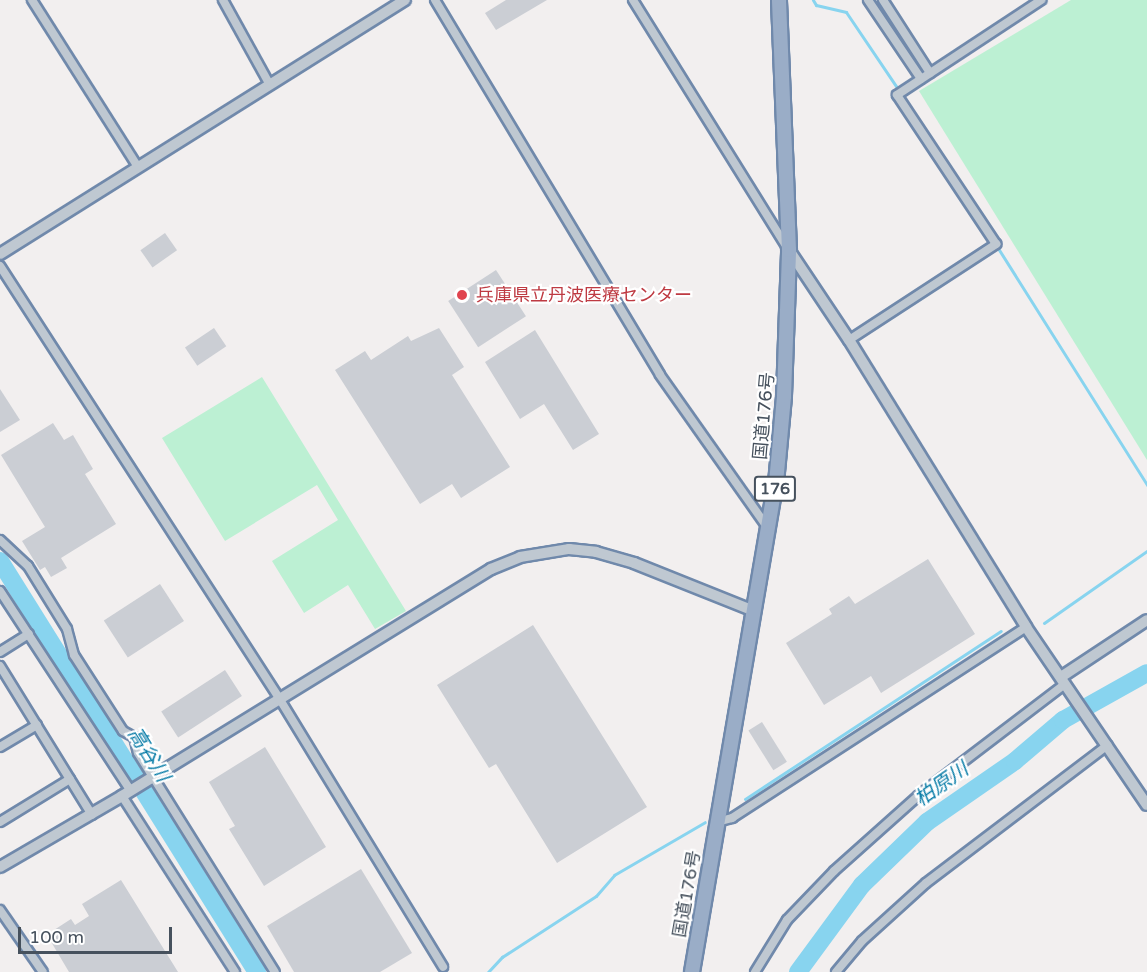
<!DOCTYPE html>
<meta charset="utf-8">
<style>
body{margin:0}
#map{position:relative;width:1147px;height:972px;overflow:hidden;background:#f2efef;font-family:"Varela Round","Noto Sans JP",sans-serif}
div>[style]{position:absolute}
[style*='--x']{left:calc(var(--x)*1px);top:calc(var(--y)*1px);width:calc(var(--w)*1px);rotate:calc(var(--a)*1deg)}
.green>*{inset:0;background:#bcf0d3}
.stream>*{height:3px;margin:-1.5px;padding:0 1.5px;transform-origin:1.5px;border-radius:1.5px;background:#88d4ef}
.river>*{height:18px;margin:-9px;padding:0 9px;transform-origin:9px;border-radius:9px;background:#88d4ef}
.building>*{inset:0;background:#cbced4;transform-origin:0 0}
.roads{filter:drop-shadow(2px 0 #7089ab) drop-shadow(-2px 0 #7089ab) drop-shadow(0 2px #7089ab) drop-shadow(0 -2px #7089ab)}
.minor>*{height:8px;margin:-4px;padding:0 4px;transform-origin:4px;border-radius:4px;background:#bfc8d1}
.tertiary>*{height:10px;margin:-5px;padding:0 5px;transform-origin:5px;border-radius:5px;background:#bfc8d1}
.trunk>*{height:14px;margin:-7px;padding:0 7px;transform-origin:7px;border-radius:7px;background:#9aadc7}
.dots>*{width:16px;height:16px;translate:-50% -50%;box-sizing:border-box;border:3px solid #fff;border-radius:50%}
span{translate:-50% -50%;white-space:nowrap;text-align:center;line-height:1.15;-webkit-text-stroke:4.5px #fff;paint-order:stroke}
.shield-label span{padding:2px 4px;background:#fff;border:2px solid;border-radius:4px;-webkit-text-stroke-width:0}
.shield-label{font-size:16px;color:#46515d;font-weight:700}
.health-label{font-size:18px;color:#be3a42}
.left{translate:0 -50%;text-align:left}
.street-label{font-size:18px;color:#46515d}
.water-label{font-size:20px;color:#087ca7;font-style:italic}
.scale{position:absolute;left:18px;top:927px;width:154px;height:27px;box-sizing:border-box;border:3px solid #46515d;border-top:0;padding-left:8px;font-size:18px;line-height:21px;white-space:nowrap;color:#46515d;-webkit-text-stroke:4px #fff;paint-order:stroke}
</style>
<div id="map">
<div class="green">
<i style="clip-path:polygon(1071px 0,1147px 0,1147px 460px,919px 91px)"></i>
<i style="clip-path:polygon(262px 377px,406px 611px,375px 629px,348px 585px,304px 613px,272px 561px,338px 520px,317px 485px,225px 541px,162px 438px)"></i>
</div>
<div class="stream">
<i style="--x:813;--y:0;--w:6;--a:59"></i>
<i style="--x:816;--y:5;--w:31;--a:13"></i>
<i style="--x:846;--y:12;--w:97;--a:56"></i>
<i style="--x:996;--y:245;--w:284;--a:57.8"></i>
<i style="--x:1044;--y:623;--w:126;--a:-35"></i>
<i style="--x:745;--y:799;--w:306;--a:-33.3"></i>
<i style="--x:488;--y:972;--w:21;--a:-47"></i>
<i style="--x:502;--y:957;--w:112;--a:-33"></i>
<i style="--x:596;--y:896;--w:28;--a:-49"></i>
<i style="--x:614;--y:875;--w:105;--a:-30.2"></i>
</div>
<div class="river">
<i style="--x:0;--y:561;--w:485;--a:58"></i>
<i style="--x:798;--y:972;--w:108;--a:-53.7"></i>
<i style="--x:862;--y:885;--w:91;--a:-44.1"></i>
<i style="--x:927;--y:822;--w:107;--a:-34.7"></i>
<i style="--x:1015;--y:761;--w:63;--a:-40.5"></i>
<i style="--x:1063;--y:720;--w:96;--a:-29.2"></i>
</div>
<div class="building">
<i style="clip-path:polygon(506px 0,547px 0,496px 30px,485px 13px)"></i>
<i style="left:165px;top:233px;width:21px;height:30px;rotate:55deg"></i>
<i style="left:496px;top:270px;width:55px;height:57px;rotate:57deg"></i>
<i style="left:214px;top:328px;width:22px;height:35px;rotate:56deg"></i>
<i style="clip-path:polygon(439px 328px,464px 367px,452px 375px,510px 467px,461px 498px,452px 484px,420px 504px,335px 370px,365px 351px,371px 360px,408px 336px,411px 341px)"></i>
<i style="clip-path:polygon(535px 330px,599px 434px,573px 450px,544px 404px,520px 419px,485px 362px)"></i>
<i style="clip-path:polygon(0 389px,20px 420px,0 432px)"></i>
<i style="clip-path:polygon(53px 423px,64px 440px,73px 435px,93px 469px,85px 474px,116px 524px,61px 558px,67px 568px,51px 577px,45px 567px,40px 570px,22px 541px,45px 527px,1px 455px)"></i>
<i style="clip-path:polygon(928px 559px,975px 634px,881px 693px,871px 676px,824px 705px,786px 643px,832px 614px,829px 609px,849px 596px,855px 604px)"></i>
<i style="left:160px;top:584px;width:44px;height:67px;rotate:57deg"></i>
<i style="clip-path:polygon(533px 625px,647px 807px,557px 863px,496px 764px,489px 768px,437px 685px)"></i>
<i style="left:225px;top:670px;width:31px;height:76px;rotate:57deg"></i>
<i style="left:762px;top:722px;width:47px;height:16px;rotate:58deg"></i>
<i style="clip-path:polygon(265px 747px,326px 847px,264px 886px,229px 829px,235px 826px,209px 782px)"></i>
<i style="clip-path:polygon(361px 869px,412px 953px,380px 972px,294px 972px,267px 926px)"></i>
<i style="clip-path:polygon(121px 880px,178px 972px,69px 972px,50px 940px,58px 935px,54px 930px,71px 919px,75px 925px,89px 916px,82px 904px)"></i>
</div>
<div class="roads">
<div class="minor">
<i style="--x:32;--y:0;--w:198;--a:57.6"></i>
<i style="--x:223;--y:0;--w:97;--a:61.1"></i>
<i style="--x:435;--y:0;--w:437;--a:59"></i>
<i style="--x:660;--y:375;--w:187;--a:54.8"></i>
<i style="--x:633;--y:0;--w:293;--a:58.1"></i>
<i style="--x:868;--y:0;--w:95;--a:56.1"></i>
<i style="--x:883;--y:0;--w:87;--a:57.2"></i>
<i style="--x:0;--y:266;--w:514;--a:57.14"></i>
<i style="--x:279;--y:698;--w:315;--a:58.6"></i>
<i style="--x:849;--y:340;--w:176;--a:-33.1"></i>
<i style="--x:996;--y:244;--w:179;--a:-123.6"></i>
<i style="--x:897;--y:95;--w:173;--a:-33.4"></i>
<i style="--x:0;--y:540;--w:38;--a:43"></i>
<i style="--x:28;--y:566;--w:74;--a:58.2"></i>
<i style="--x:67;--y:629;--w:27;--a:75"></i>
<i style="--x:74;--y:655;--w:90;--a:57.2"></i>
<i style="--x:123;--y:731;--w:13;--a:29"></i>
<i style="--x:134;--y:737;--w:16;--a:76"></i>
<i style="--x:138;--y:753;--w:258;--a:58"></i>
<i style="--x:0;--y:591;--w:239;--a:56.8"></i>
<i style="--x:0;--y:652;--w:34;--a:-32"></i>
<i style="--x:0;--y:666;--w:175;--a:58.3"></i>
<i style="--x:0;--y:747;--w:43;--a:-30.7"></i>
<i style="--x:122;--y:796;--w:209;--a:57.3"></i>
<i style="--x:0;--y:822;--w:82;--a:-31.6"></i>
<i style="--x:717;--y:822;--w:16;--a:-15"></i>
<i style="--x:732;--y:818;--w:351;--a:-33"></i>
<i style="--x:0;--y:910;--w:75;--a:55.3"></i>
<i style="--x:755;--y:972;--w:61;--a:-58.4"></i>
<i style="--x:787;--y:920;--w:68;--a:-46.2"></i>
<i style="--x:834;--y:871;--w:113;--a:-41.8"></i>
<i style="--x:918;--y:796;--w:185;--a:-37.3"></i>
<i style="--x:836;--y:972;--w:40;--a:-50"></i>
<i style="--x:862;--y:941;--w:86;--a:-42.2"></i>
<i style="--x:926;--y:883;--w:228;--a:-37.2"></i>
</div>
<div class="tertiary">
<i style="--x:789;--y:250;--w:108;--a:56.3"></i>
<i style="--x:849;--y:340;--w:337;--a:58.3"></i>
<i style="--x:1026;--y:627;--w:215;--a:55.8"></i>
<i style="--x:0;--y:254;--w:478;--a:-32.1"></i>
<i style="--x:1061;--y:677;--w:103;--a:-33.5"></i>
<i style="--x:0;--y:867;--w:141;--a:-30.2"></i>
<i style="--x:122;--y:796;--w:433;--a:-31.6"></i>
<i style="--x:491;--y:569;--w:31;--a:-22"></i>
<i style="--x:520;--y:557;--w:50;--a:-9.3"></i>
<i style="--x:569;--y:549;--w:27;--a:6"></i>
<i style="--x:596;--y:552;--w:40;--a:16"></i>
<i style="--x:634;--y:563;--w:129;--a:21.8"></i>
</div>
<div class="trunk">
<i style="--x:692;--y:972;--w:496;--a:-80.3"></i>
<i style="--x:776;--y:483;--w:87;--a:-84.7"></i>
<i style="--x:784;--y:396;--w:146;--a:-88"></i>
<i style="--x:789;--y:250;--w:250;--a:-92.3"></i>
</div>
</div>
<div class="dots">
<i style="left:462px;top:295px;background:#e0444e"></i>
</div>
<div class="shield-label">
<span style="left:775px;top:489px">176</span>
</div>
<div class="health-label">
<span class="left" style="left:476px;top:295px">兵庫県立丹波医療センター</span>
</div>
<div class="street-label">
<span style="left:764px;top:416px;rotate:-85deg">国道176号</span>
<span style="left:687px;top:894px;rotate:-80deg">国道176号</span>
</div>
<div class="water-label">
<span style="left:148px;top:755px;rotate:58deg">高谷川</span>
<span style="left:942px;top:785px;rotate:-35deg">柏原川</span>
</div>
<div class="scale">100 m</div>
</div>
